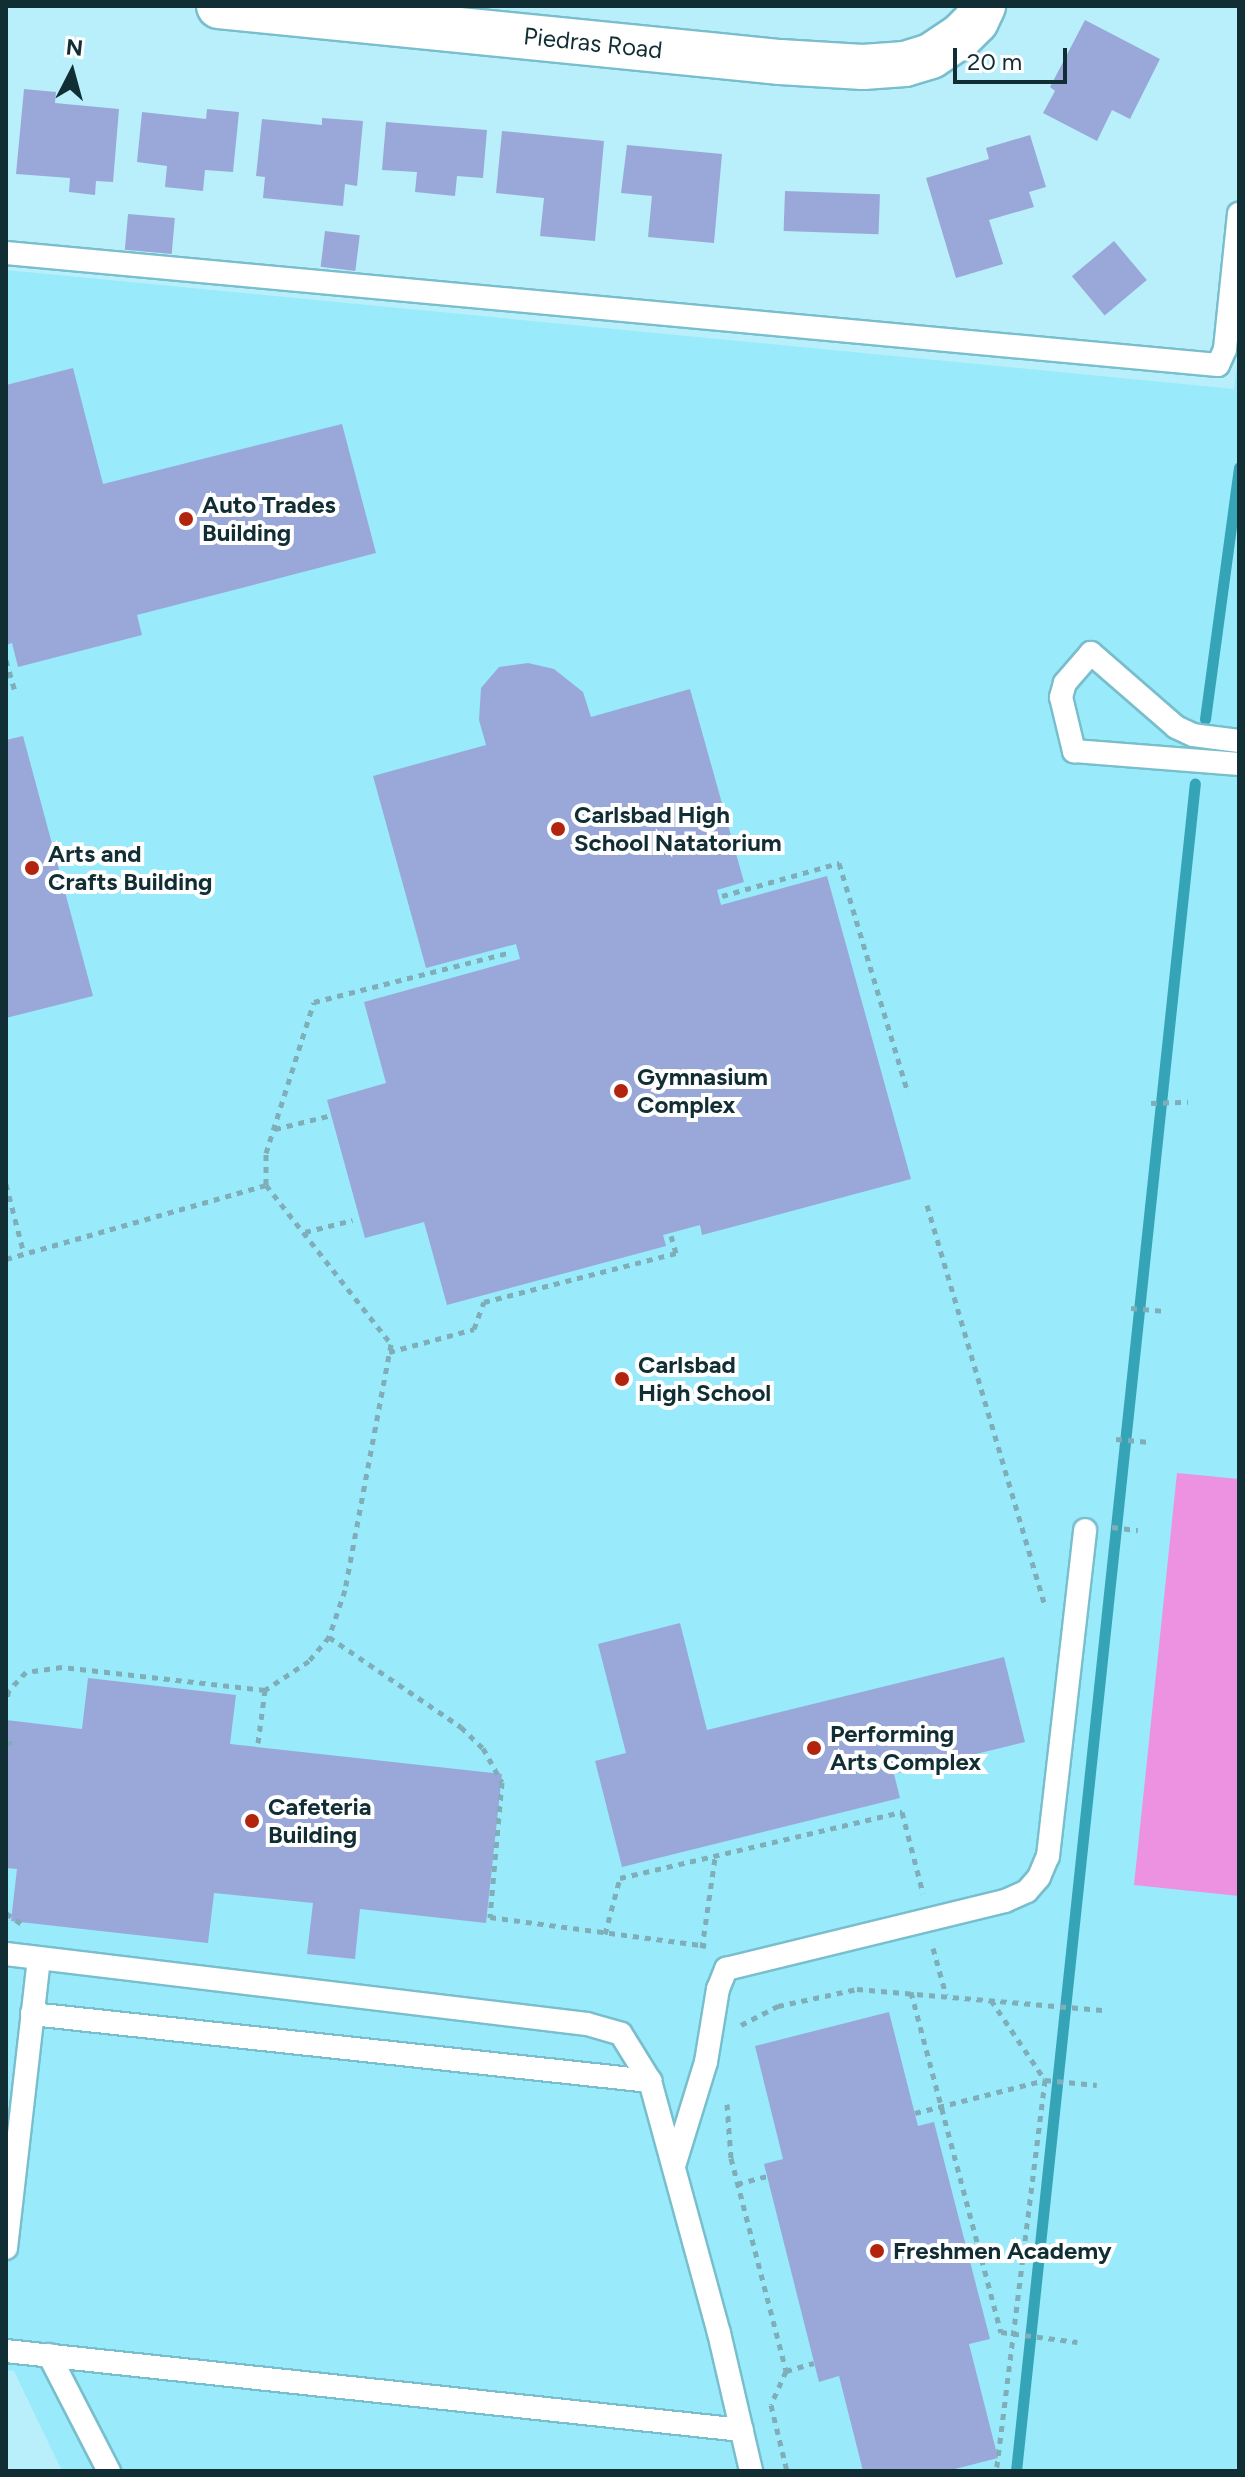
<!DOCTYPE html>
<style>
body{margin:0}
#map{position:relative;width:1245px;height:2477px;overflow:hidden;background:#b8effa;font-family:Figtree,sans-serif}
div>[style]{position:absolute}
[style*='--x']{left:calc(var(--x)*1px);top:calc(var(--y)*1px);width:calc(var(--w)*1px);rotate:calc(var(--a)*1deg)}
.built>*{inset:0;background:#99eafa}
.green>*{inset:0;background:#ed91e1}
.stream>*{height:11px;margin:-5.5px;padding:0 5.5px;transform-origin:5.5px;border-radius:5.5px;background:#35a4b7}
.building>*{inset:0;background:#9aa8d9;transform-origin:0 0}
.path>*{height:5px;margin-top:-2.5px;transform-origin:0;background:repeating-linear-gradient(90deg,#80aeb8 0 6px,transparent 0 12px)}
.roads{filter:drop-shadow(2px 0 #79becc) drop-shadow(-2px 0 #79becc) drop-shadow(0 2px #79becc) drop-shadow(0 -2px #79becc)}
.lane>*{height:22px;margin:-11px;padding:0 11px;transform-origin:11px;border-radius:11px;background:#fff}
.street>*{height:44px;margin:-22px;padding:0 22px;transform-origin:22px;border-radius:22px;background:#fff}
.dots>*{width:22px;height:22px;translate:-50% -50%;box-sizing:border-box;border:4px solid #fff;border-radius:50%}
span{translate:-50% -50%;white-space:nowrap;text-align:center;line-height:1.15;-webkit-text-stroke:8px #fff;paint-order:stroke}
.street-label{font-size:24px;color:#112e34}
.poi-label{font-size:24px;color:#112e34;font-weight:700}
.left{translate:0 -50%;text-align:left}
.frame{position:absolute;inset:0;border:8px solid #112e34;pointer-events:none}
.north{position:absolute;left:32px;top:32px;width:80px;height:80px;-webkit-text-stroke:6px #fff;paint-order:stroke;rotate:6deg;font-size:22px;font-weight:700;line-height:32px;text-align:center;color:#112e34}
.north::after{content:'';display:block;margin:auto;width:28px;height:36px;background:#112e34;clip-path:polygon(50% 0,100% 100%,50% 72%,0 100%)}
.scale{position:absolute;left:953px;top:48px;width:114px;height:36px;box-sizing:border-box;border:4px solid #112e34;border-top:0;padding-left:10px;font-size:24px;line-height:28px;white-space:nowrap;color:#112e34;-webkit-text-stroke:6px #fff;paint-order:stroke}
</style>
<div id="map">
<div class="built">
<i style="clip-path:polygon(6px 270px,1234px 389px,1239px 349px,1239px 2471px,62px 2471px,14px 2371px,6px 2370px)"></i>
</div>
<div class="green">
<i style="clip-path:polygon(1177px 1473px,1239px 1479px,1239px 1896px,1134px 1885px)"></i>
</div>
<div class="stream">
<i style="--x:1205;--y:719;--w:254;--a:-82.3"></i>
<i style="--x:1016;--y:2471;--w:1697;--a:-83.95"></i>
</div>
<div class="building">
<i style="clip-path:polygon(1085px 20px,1160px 59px,1130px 119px,1112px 110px,1097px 141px,1043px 113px,1055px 91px,1050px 87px)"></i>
<i style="clip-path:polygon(24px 89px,56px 92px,55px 103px,119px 109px,113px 182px,96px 181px,95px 195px,69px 192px,70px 178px,16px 174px)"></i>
<i style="clip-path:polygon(207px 109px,239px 112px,233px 172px,205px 170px,203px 191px,165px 187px,167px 166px,137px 162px,142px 112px,206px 119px)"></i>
<i style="clip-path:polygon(322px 118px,363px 121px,357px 186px,345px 184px,343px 206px,263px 198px,265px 177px,256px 176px,262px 119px,322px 125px)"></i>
<i style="clip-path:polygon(386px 122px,487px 130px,483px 178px,457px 176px,455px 196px,415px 192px,417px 172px,382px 170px)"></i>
<i style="clip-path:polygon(502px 131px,604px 141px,595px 241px,540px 236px,544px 198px,496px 193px)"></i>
<i style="clip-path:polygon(1030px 135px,1046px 187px,1029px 192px,1034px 207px,989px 220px,1003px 264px,956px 278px,926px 178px,989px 159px,986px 148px)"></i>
<i style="clip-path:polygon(627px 145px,722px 154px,714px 243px,648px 237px,652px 196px,621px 193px)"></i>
<i style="left:785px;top:191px;width:95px;height:40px;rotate:2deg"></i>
<i style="left:128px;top:214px;width:47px;height:36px;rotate:5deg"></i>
<i style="left:325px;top:231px;width:35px;height:36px;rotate:7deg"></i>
<i style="left:1114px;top:241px;width:51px;height:55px;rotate:50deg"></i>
<i style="clip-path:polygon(73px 368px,103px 484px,342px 424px,376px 553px,137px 615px,142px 635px,18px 667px,12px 643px,6px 645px,6px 385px)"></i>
<i style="clip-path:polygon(528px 663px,554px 669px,583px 692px,591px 717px,690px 689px,744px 882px,717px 890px,721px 905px,827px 876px,911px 1179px,702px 1235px,700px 1225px,663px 1235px,666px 1246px,447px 1305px,424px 1222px,365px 1238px,327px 1100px,386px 1083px,364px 1002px,520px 959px,516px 944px,426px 968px,373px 776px,486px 745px,479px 720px,481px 688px,499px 667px)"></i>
<i style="clip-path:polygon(23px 736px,93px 996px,6px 1018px,6px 740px)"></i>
<i style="clip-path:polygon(680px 1623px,707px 1730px,1004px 1657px,1025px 1742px,894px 1774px,900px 1798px,622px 1867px,595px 1761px,626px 1753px,598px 1644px)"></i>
<i style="clip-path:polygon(88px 1678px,236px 1695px,230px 1744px,502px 1774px,486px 1923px,360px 1909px,355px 1959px,307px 1954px,313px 1903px,214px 1893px,208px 1943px,11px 1921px,17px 1869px,6px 1868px,6px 1720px,82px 1729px)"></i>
<i style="clip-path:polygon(889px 2012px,918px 2126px,934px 2122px,990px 2339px,969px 2344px,998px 2458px,947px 2471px,863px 2471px,839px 2376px,819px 2382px,764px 2164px,783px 2159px,755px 2046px)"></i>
</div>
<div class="path">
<i style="--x:6;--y:660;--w:33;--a:74"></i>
<i style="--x:722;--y:896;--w:122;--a:-15.8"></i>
<i style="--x:839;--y:863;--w:240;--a:73.3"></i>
<i style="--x:1151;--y:1103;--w:37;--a:-2"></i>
<i style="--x:275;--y:1129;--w:55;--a:-13.8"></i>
<i style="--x:6;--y:1184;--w:72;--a:75.6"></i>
<i style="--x:266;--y:1185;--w:32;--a:-90"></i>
<i style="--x:266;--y:1153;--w:158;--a:-72.4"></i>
<i style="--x:314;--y:1002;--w:199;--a:-14.2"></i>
<i style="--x:927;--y:1205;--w:419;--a:73.6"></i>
<i style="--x:305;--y:1232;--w:49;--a:-14"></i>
<i style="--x:6;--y:1259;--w:270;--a:-15.9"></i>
<i style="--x:266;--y:1185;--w:202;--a:51.8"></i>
<i style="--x:391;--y:1344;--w:250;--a:100.6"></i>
<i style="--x:345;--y:1590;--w:50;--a:108.8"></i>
<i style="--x:329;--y:1637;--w:31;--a:130"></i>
<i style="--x:309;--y:1661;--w:53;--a:146.6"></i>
<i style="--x:265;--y:1690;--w:204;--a:-173.5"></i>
<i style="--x:62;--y:1667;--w:36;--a:172"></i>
<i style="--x:26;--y:1672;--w:25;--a:133"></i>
<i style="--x:9;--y:1690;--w:12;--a:104"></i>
<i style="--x:1131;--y:1308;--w:33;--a:5"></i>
<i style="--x:389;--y:1352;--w:88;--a:-15.1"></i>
<i style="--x:474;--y:1329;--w:29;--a:-70"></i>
<i style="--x:484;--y:1302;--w:198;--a:-14.3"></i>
<i style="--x:676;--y:1253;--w:18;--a:-106"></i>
<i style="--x:1116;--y:1439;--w:34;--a:5"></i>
<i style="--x:1112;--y:1527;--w:26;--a:7"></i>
<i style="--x:329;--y:1637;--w:160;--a:34.3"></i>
<i style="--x:461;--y:1727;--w:30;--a:44"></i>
<i style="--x:483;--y:1748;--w:39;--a:61"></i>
<i style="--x:502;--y:1782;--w:136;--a:95.1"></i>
<i style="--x:490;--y:1917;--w:218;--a:7.6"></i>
<i style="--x:6;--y:1743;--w:6;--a:0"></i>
<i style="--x:258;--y:1743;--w:53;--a:-82.5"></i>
<i style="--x:6;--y:1913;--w:19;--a:35"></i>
<i style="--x:605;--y:1934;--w:58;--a:-75"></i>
<i style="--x:620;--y:1878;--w:290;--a:-13.2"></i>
<i style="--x:902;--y:1812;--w:84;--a:75.5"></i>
<i style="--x:702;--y:1948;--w:91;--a:-81.8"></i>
<i style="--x:933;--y:1948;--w:49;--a:74.5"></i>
<i style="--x:911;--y:1992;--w:352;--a:75.2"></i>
<i style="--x:1001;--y:2332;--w:77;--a:7.5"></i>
<i style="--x:991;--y:2000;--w:97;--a:56"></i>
<i style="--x:1045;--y:2080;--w:52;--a:5.5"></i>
<i style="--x:741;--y:2025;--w:42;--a:-27.2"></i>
<i style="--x:778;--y:2006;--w:81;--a:-12.1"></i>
<i style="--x:857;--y:1989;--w:246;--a:4.9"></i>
<i style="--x:727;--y:2104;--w:54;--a:85.8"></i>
<i style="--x:731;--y:2158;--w:220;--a:75.5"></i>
<i style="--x:786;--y:2371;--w:37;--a:114"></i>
<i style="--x:771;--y:2405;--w:68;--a:76.4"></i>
<i style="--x:915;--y:2113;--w:134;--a:-14.2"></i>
<i style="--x:1045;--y:2080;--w:394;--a:97.1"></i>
<i style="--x:737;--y:2184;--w:31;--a:-15"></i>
<i style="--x:786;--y:2371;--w:29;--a:-16"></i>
</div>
<div class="roads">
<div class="lane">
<i style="--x:6;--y:253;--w:1217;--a:5.28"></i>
<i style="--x:1218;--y:365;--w:17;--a:-66"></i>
<i style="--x:1225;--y:349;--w:136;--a:-84.1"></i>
<i style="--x:1239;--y:741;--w:46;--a:-172.6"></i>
<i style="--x:1193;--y:735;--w:19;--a:-155"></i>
<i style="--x:1176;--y:727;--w:113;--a:-139"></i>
<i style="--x:1091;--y:653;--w:40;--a:131"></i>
<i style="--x:1065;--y:683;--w:15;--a:106"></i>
<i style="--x:1061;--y:697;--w:56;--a:76.5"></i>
<i style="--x:1074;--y:751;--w:166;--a:4.5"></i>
<i style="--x:6;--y:1954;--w:585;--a:6.87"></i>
<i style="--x:587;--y:2024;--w:35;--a:16"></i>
<i style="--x:621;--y:2034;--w:55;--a:58.3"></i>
<i style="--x:650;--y:2081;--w:261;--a:74.7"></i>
<i style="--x:719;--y:2333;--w:142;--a:76.9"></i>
<i style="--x:32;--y:2014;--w:622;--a:6.19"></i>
<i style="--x:674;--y:2166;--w:109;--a:-72.9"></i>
<i style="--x:706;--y:2062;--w:74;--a:-80.7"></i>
<i style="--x:718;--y:1989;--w:22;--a:-68"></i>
<i style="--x:726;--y:1969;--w:287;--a:-13.7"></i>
<i style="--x:1005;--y:1901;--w:24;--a:-24"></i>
<i style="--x:1027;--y:1891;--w:18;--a:-49"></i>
<i style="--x:1039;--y:1877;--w:23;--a:-67"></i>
<i style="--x:1048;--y:1856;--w:328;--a:-83.5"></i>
<i style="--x:6;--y:2248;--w:290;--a:-83.5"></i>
<i style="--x:6;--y:2351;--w:740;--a:6.13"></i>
<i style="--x:49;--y:2355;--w:131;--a:62.7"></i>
</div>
<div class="street">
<i style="--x:219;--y:6;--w:564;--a:5.7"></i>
<i style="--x:780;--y:62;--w:83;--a:3.4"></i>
<i style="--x:863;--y:67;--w:42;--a:-4.1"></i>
<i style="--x:905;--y:64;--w:27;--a:-17"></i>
<i style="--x:931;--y:56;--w:36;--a:-34"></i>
<i style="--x:961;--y:36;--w:21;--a:-45"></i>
<i style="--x:976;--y:21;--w:17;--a:-65"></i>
</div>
</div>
<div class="dots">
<i style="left:186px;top:519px;background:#b2240e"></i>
<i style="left:558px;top:829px;background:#b2240e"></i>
<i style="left:32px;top:868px;background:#b2240e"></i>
<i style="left:621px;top:1091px;background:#b2240e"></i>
<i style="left:622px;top:1379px;background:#b2240e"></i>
<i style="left:814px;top:1748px;background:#b2240e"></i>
<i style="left:252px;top:1821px;background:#b2240e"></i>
<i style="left:877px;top:2251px;background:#b2240e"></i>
</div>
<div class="street-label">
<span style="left:593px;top:43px;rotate:6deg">Piedras Road</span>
</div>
<div class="poi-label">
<span class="left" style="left:202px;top:519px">Auto Trades<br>Building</span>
<span class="left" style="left:574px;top:829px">Carlsbad High<br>School Natatorium</span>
<span class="left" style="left:48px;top:868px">Arts and<br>Crafts Building</span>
<span class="left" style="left:637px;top:1091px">Gymnasium<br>Complex</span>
<span class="left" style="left:638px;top:1379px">Carlsbad<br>High School</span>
<span class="left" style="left:830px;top:1748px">Performing<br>Arts Complex</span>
<span class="left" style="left:268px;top:1821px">Cafeteria<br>Building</span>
<span class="left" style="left:893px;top:2251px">Freshmen Academy</span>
</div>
<div class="frame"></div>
<div class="north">N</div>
<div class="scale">20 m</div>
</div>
